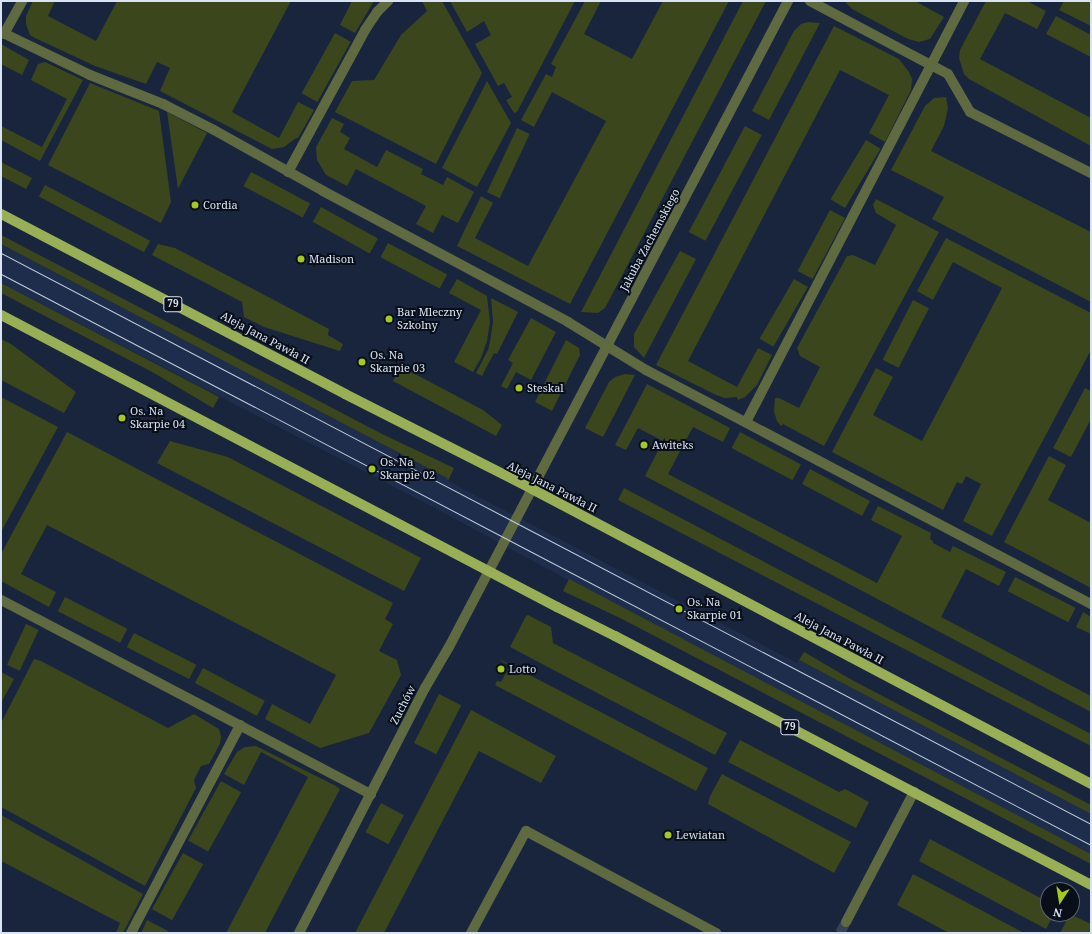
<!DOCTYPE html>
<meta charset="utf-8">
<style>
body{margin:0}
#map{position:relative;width:1092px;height:934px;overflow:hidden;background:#18253d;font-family:"Noto Serif",serif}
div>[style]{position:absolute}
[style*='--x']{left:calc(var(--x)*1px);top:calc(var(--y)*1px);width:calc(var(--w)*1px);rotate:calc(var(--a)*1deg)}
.built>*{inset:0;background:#1d2d4b}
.green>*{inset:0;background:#3b461c;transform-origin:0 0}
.street-tunnel>*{height:10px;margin-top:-5px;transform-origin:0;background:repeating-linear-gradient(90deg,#354258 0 10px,transparent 0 15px)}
.lane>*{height:10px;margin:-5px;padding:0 5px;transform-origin:5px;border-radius:5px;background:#5f6a41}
.street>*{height:10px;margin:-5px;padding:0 5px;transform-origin:5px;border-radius:5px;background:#5f6a41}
.primary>*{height:10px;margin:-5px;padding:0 5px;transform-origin:5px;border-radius:5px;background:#98af56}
.tram>*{height:1px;margin:-0.5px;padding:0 0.5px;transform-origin:0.5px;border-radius:0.5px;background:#c3cdde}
.dots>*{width:11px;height:11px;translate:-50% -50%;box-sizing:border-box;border:2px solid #090f19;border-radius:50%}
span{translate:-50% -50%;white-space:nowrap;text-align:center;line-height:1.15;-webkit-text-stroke:4px #090f19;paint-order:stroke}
.shield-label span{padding:1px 3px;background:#090f19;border:1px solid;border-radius:3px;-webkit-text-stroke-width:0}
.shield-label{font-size:10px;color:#dae3f4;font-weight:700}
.poi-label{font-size:11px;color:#dae3f4}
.left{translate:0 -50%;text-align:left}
.street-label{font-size:11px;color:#dae3f4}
.frame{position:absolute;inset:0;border:2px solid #dae3f4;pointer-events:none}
.north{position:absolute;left:1040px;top:882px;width:40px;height:40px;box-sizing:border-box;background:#090f19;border:1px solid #5d6471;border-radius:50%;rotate:192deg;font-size:11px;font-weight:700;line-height:16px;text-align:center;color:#dae3f4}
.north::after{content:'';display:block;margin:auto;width:14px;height:18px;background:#a5c822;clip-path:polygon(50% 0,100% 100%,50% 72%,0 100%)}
</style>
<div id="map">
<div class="built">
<i style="clip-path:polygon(1px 244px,447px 478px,448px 481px,797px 663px,799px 660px,1091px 814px,1091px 854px,570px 581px,433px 507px,1px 283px)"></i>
</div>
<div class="green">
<i style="clip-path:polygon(33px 1px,55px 1px,48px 16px,96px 41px,117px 1px,291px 1px,232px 112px,279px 138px,298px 102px,314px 110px,298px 138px,296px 138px,284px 147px,272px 149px,160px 91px,170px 68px,157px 62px,146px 84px,95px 66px,35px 38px,30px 35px,26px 24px,26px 16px)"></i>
<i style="clip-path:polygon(352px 1px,374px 1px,355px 33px,340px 25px)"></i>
<i style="clip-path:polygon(422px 1px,442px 1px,482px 73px,436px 164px,335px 112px,352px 81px,374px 80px,401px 35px,427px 11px)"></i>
<i style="clip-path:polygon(450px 1px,575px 1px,517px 112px,514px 113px,506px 100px,512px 97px,504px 83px,498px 86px,475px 44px,491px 35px,484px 21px,467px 32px)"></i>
<i style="clip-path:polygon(585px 1px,601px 1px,584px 34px,632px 59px,663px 1px,729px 1px,570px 304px,457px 246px,481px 196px,493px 203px,475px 238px,528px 266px,606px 121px,552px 92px,534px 127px,521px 120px,546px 74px,552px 77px,556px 67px,551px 64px)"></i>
<i style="clip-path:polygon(743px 1px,766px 1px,605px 308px,598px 313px,581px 312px)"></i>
<i style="clip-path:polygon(847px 1px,915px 1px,944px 17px,930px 39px,919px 42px,908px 39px,852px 9px,846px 3px)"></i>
<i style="clip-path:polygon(986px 1px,1027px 1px,1046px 11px,1037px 29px,1005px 13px,980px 59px,1091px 118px,1091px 146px,969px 79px,964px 74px,959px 58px,960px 50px)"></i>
<i style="clip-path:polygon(1064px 1px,1091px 1px,1091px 26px,1059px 10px)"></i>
<i style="clip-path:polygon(1056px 16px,1091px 35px,1091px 57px,1046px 34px)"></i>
<i style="clip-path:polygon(808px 22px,820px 23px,769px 120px,752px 111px,794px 31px,801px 24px)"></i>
<i style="clip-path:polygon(834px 26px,899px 59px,909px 72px,912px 79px,911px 90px,885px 142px,869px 133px,889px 95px,840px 70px,688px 361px,737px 387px,758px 348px,772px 355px,757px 385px,745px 397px,738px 400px,737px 397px,725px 398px,716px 395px,656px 365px)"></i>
<i style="left:335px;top:33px;width:18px;height:69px;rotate:29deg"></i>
<i style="clip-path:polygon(1px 44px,29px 60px,22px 75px,1px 64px)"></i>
<i style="clip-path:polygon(45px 62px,83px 80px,40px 161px,1px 140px,1px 126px,42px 147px,67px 99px,31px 80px,38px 64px)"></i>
<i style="clip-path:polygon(487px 81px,511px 123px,477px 187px,442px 168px)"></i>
<i style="clip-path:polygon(90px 83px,159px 111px,171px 202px,161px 223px,48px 165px)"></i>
<i style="clip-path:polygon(946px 97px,948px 108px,944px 126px,931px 151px,1091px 232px,1091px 302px,932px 219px,944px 197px,891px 170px,925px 106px,934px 98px)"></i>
<i style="clip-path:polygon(167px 112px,207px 133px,178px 189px)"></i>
<i style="clip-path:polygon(332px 118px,344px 124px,340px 132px,350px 138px,344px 149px,377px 167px,386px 150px,423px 169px,421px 174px,443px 185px,447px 177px,474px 192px,458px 223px,442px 215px,433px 233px,416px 224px,426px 206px,356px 169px,347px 186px,326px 175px,317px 160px,316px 147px)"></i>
<i style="left:745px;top:126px;width:19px;height:120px;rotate:28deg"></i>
<i style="left:517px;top:128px;width:14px;height:71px;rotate:25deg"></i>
<i style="left:866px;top:140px;width:17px;height:69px;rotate:31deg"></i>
<i style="clip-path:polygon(1px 162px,32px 178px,26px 189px,1px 176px)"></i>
<i style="left:251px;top:172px;width:67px;height:16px;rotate:28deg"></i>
<i style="left:45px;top:185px;width:119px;height:13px;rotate:28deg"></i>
<i style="clip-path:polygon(876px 199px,939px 232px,824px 446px,783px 424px,781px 426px,777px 421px,774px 412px,775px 398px,779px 398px,799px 408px,820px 367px,800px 356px,797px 348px,847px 256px,853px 255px,875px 265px,896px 225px,876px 213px,873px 205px)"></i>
<i style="left:321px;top:207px;width:65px;height:17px;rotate:29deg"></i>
<i style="left:830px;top:210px;width:17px;height:69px;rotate:28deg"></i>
<i style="clip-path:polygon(1px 235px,384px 435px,454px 468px,448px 481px,447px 478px,1px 244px)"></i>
<i style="clip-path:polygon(946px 238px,1091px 313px,1091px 350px,992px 536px,963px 521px,981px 484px,966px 476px,962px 484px,957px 482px,943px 510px,832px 452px,876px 368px,893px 377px,873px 415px,922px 441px,1002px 288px,953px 262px,933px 300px,917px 291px)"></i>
<i style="left:388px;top:243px;width:67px;height:16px;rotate:28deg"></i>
<i style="clip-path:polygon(158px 244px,175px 248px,329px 329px,328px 335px,343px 344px,340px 351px,264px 327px,244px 317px,242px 302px,152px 255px)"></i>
<i style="clip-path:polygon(680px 251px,696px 259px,644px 358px,634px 347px,634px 334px)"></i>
<i style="clip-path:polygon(457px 279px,487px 296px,490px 322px,487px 341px,481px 358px,473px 372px,454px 362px,481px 310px,449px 293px)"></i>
<i style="left:794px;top:279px;width:16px;height:69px;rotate:30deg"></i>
<i style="clip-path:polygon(1px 283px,219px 397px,213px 408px,154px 373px,1px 293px)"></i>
<i style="clip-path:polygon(491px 298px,518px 312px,497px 354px,494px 353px,482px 376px,476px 373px,488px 350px,490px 342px,493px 322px)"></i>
<i style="left:913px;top:300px;width:18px;height:67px;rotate:27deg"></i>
<i style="clip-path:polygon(531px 318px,556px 332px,531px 380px,516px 372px,507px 389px,501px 386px,513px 363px,508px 360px)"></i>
<i style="clip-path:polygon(1px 339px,11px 344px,76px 392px,64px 413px,1px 380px)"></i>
<i style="clip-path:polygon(566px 340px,579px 348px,580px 355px,552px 411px,535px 402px)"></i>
<i style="clip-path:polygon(398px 365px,483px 410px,502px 425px,496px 436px,393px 381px,399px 371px,396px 368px)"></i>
<i style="clip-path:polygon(625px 374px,635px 375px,603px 437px,585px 428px,609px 382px,615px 377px)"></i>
<i style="clip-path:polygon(647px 384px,730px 428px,723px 442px,693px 427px,668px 474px,877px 583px,902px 536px,871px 520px,878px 506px,931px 533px,930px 539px,933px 541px,933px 543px,950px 552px,953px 546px,1006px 572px,999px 586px,966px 569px,941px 617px,1091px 696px,1091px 712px,645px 476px,663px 441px,638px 428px,626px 450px,615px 445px)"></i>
<i style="clip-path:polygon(1085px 388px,1091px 391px,1091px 419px,1071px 457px,1053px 448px)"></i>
<i style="clip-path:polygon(1px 397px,58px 427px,1px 532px)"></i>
<i style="clip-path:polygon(67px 432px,393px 603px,385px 619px,393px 624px,379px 651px,397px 660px,401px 675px,369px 733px,320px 748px,265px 719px,272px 704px,310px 724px,336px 675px,47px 525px,21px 574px,56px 592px,49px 607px,1px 581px,1px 554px)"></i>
<i style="left:740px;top:432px;width:69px;height:18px;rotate:28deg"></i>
<i style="clip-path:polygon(170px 441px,228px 457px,421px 558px,404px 591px,157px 463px)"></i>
<i style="clip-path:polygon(1049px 456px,1066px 465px,1048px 500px,1091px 523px,1091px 588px,1004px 542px)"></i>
<i style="left:810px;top:469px;width:68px;height:17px;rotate:28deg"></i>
<i style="clip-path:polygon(624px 488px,1091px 734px,1091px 746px,618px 500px)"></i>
<i style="left:1015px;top:577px;width:68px;height:16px;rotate:27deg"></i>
<i style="clip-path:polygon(569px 579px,1091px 854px,1091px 864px,622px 619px,563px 591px)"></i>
<i style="left:65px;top:597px;width:70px;height:16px;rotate:27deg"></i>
<i style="clip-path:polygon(1083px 612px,1091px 617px,1091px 634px,1076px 627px)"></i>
<i style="clip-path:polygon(528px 615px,551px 627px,553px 643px,727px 733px,715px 755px,510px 647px,526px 616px)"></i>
<i style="left:26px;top:624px;width:14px;height:45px;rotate:25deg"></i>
<i style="left:134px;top:633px;width:70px;height:16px;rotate:27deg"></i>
<i style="clip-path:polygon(804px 652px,852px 680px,1091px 805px,1091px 814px,799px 660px)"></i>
<i style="clip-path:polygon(34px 659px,41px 661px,168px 728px,194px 714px,219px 729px,221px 736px,220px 744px,209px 764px,201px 766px,194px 780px,196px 788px,145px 886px,1px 807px,1px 723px)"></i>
<i style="clip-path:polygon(501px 660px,708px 768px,696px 791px,495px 685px,497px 681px,501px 682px,510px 666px,501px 661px)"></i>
<i style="left:203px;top:668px;width:70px;height:17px;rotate:28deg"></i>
<i style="clip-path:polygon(1px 672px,14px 679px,1px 703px)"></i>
<i style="left:439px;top:694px;width:25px;height:55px;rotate:27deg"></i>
<i style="clip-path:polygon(471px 710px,556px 756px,541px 783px,479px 751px,384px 933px,355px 933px)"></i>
<i style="clip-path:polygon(740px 740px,839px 792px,845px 789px,869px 802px,856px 828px,728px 762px)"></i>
<i style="clip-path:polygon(256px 746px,334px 785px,340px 789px,265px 933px,226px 933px,308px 777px,261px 752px,244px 785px,224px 774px,237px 752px,245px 747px)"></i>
<i style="clip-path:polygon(722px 774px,851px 842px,834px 873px,708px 804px,710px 796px)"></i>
<i style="left:221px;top:781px;width:23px;height:68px;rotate:29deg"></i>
<i style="left:381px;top:803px;width:26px;height:33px;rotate:28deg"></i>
<i style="clip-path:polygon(1px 815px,143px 894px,123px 933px,116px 933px,120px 923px,1px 861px)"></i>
<i style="clip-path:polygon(930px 839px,1048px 902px,1048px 914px,1054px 914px,1046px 929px,919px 861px)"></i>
<i style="left:183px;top:853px;width:23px;height:64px;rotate:29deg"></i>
<i style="clip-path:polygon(913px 874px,1024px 933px,949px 933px,897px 905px)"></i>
<i style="clip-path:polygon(1070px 914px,1091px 924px,1091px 933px,1060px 933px)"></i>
<i style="clip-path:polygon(147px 920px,168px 931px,167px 933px,141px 933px)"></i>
</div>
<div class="street-tunnel">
<i style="--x:840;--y:933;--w:13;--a:-61"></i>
</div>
<div class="lane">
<i style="--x:931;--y:65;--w:19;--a:28"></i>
<i style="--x:948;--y:74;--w:44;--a:59.9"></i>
<i style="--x:970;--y:112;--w:136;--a:26.8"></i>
</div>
<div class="street">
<i style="--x:810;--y:1;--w:137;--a:27.9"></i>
<i style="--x:1;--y:32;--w:99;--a:25.8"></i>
<i style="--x:90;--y:75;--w:79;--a:21.7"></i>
<i style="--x:163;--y:104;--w:57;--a:27"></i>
<i style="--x:214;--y:130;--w:125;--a:29.2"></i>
<i style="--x:323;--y:191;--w:278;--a:28.1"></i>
<i style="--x:568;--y:322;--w:92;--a:31.6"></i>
<i style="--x:646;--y:370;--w:503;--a:27.74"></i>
<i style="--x:4;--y:34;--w:38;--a:-61"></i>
<i style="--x:288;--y:172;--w:162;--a:-61.5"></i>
<i style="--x:365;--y:30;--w:22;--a:-56"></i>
<i style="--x:377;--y:12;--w:16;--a:-45"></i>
<i style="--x:746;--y:422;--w:474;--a:-62.6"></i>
<i style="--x:1;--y:600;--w:418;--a:27.7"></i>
<i style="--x:846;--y:922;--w:147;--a:-62.4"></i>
<i style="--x:131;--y:933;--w:235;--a:-62.3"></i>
<i style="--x:299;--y:933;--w:276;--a:-62.8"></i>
<i style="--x:425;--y:688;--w:48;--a:-59.7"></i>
<i style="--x:449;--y:647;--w:730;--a:-62.31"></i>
<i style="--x:471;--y:933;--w:116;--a:-61.7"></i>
<i style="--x:526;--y:831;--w:216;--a:28.2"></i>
</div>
<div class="primary">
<i style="--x:1;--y:214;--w:388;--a:27.6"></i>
<i style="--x:345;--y:394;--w:210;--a:26.9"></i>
<i style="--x:532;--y:489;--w:632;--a:27.82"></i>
<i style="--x:1;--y:315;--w:628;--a:27.71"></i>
<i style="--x:557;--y:607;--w:65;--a:26.6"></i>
<i style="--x:615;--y:636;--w:537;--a:27.61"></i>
</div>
<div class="tram">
<i style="--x:1;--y:253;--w:1231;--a:27.65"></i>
<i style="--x:1;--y:274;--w:1231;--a:27.65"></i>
</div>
<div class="dots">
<i style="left:195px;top:205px;background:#a5c822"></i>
<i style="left:301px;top:259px;background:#a5c822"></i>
<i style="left:389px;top:319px;background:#a5c822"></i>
<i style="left:362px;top:362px;background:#a5c822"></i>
<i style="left:519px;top:388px;background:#a5c822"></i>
<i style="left:122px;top:418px;background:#a5c822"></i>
<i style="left:644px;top:445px;background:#a5c822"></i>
<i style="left:372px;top:469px;background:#a5c822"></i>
<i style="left:679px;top:609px;background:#a5c822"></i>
<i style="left:501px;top:669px;background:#a5c822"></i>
<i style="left:668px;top:835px;background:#a5c822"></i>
</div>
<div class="shield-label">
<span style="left:173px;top:304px">79</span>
<span style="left:790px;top:727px">79</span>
</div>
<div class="poi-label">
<span class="left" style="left:203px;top:205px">Cordia</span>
<span class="left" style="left:309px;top:259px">Madison</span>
<span class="left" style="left:397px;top:319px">Bar Mleczny<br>Szkolny</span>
<span class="left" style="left:370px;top:362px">Os. Na<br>Skarpie 03</span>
<span class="left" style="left:527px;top:388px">Steskal</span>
<span class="left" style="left:130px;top:418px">Os. Na<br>Skarpie 04</span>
<span class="left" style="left:652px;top:445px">Awiteks</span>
<span class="left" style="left:380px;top:469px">Os. Na<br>Skarpie 02</span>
<span class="left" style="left:687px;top:609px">Os. Na<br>Skarpie 01</span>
<span class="left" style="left:509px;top:669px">Lotto</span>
<span class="left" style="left:676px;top:835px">Lewiatan</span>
</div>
<div class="street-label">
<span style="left:650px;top:240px;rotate:-62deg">Jakuba Zachemskiego</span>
<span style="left:265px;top:338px;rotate:28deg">Aleja Jana Pawła II</span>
<span style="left:552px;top:487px;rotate:27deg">Aleja Jana Pawła II</span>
<span style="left:839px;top:638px;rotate:28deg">Aleja Jana Pawła II</span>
<span style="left:403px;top:705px;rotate:-63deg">Zuchów</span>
</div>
<div class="frame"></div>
<div class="north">N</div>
</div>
